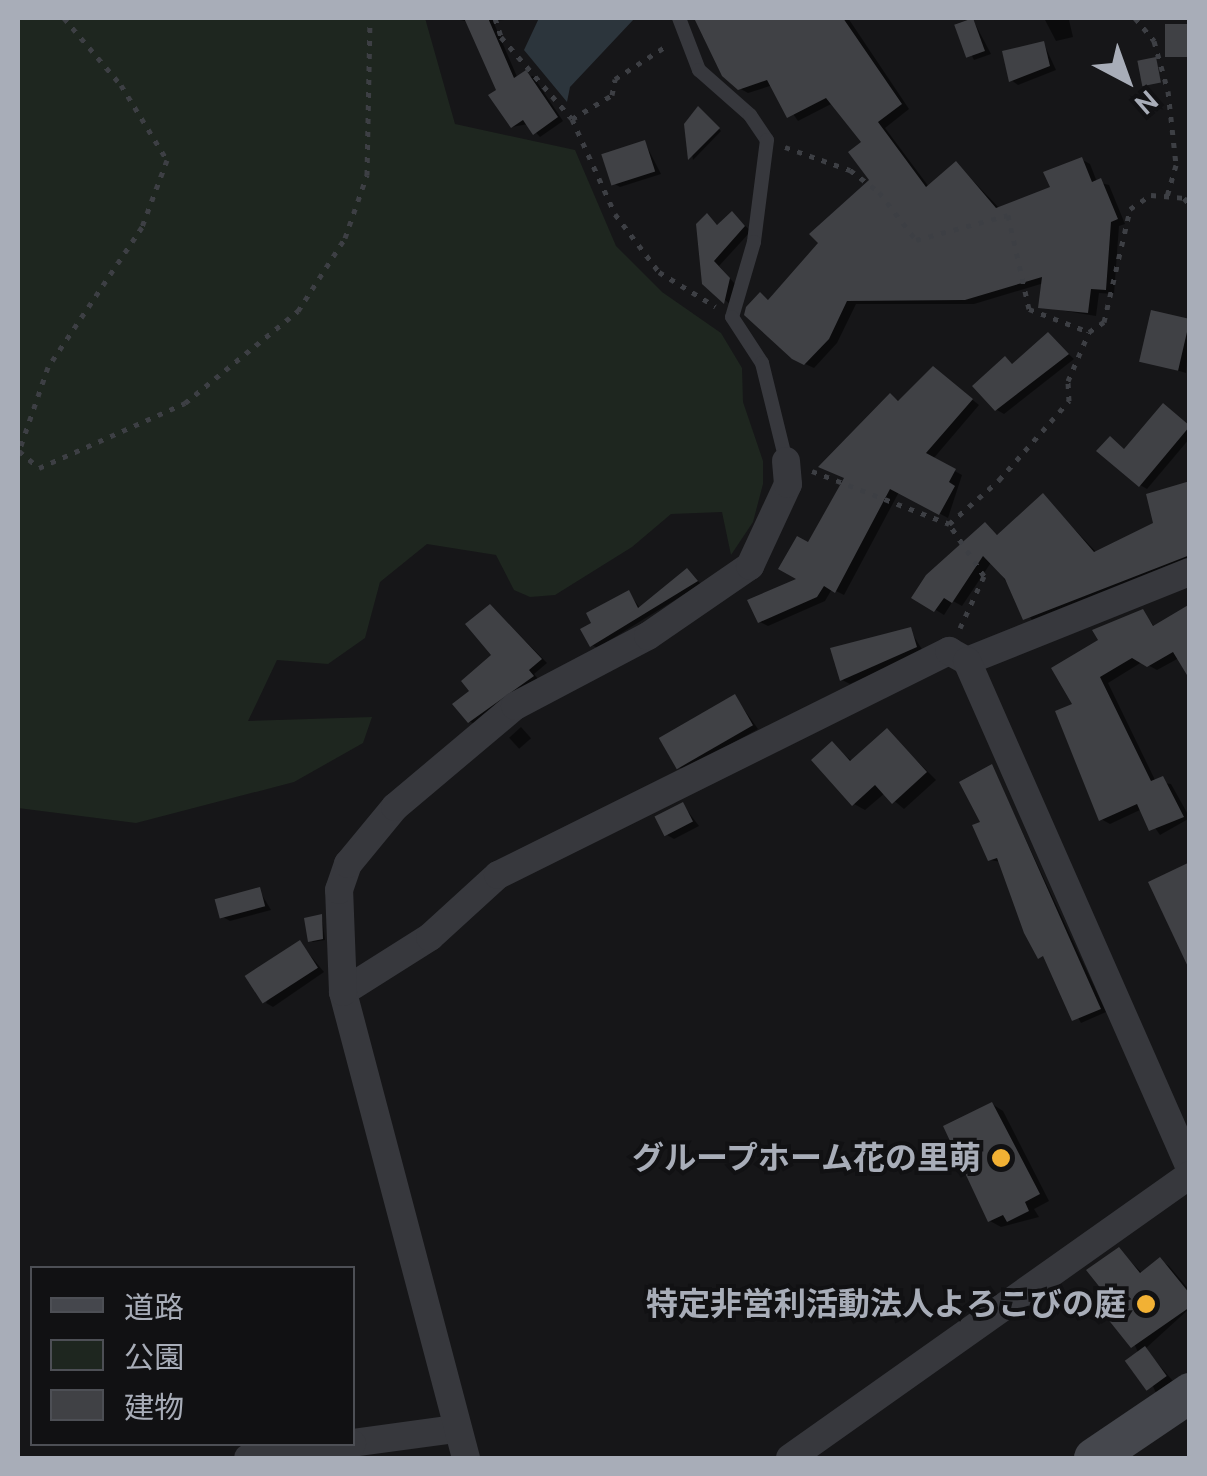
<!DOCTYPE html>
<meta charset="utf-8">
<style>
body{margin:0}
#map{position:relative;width:1207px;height:1476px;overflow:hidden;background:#161618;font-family:Cabin,"Noto Sans JP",sans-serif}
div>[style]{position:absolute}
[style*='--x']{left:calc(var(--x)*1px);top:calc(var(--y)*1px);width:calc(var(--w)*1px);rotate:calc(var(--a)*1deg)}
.green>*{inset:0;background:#1e261f}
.water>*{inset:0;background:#2c353c}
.shadow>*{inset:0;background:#0007;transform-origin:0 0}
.building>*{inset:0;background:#404145;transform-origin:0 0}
.path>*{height:5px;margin-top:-2.5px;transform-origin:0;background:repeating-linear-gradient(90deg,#3d3f44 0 5px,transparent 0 13px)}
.lane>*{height:14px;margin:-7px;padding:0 7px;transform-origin:7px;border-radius:7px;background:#37383d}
.street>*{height:28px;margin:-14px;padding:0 14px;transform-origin:14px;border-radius:14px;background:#37383d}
.secondary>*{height:40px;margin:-20px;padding:0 20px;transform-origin:20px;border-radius:20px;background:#45474d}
.dots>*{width:28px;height:28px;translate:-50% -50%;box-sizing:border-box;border:5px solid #111113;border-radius:50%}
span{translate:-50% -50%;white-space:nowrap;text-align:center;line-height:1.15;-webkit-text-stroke:8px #111113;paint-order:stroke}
.poi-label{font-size:32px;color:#a8adb8;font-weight:700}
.right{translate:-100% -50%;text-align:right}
.frame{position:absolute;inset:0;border:20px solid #a8adb8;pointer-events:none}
.legend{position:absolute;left:30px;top:1266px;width:325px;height:180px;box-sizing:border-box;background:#111113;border:2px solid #4d4f55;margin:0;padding:12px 18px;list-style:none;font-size:30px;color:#a8adb8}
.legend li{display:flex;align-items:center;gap:20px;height:50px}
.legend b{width:50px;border:2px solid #4d4f55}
.north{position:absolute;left:1077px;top:30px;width:100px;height:100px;-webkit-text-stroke:8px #111113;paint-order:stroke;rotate:139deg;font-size:28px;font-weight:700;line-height:40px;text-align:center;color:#a8adb8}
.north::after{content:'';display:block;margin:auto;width:35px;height:45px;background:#a8adb8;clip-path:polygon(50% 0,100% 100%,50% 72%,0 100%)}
</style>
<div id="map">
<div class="green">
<i style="clip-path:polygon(18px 18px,425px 18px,455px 124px,575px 150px,616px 246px,662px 292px,721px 333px,742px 368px,743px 402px,763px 461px,763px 484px,753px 522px,731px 555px,722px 512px,671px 514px,632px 547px,555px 595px,530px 597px,514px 590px,496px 555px,427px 544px,380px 582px,365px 638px,328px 664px,277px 660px,248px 721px,372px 717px,363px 743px,294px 782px,136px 823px,18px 808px)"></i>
</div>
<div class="water">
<i style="clip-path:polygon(539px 18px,634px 18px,634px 19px,570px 87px,567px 102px,524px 50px)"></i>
</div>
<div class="shadow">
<i style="clip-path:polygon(525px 18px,493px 21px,518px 79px,533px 76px,563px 121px,540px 137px,528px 124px,512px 127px,469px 22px,456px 19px)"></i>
<i style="clip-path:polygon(698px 18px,848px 18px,909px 109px,885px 128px,929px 187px,957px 164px,1000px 209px,1053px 189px,1081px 159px,1090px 164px,1097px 182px,1109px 185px,1125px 224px,1119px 226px,1114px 294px,1099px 293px,1096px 316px,1041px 307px,1044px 283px,974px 304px,856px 304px,837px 343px,814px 368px,803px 363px,761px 295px,770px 301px,872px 180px,864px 143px,833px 103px,798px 121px,773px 85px,748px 93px,739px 88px,724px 75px)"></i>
<i style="clip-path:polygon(972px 18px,991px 54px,974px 60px,956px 24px)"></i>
<i style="clip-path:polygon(1044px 18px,1079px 18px,1069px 20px,1073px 37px,1056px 41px)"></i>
<i style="clip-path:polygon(1044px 44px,1056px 70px,1018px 85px,1011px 80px)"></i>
<i style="clip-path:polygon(701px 111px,721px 131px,693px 160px,687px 124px)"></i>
<i style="clip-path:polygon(645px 143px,661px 174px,620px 187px,613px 183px)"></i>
<i style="clip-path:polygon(732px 214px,751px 231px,719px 266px,735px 284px,731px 305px,705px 283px,707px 217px,719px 226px)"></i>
<i style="clip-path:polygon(1153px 313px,1190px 321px,1186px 373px,1142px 360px)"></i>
<i style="clip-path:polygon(1048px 335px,1074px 359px,1004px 414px,997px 410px,1005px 359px,1014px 366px)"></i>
<i style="clip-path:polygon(934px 369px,979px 405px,933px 459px,962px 475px,948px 518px,899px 492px,844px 595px,832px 589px,825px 601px,768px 626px,760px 622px,802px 579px,809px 545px,891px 396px,901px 402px)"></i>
<i style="clip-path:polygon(1190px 426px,1190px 438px,1147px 489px,1140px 485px,1126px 451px)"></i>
<i style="clip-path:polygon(1190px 484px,1190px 561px,1034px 623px,992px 561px,962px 606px,953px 601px,944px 615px,915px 597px,985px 525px,999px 536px,1043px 496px,1097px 553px,1156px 525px)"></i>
<i style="clip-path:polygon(687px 571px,701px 584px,597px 648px,592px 645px,594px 624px,629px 593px,640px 608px)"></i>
<i style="clip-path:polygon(496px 611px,547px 663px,534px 674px,539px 680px,476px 725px,469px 721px,495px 656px)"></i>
<i style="clip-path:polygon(1143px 612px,1179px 658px,1157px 670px,1142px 662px,1108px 683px,1156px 782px,1171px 784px,1190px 818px,1160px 835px,1142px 809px,1110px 824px,1101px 819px,1076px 705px)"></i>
<i style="clip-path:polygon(910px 630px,923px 651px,850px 684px,842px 680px)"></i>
<i style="clip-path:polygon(735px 697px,758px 729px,684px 770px,677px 766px)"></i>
<i style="left:521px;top:727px;width:15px;height:16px;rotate:48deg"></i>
<i style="clip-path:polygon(887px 731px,936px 780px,904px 809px,885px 793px,865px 810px,854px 804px,832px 745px,853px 762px)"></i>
<i style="clip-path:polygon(992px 767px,1106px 1012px,1081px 1023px,1012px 898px,1001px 862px,990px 860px,983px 823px)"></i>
<i style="clip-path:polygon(683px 805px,699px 826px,674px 839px,667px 835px)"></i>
<i style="clip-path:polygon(259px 890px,271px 910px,230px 921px,223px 917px)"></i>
<i style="clip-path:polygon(322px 917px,325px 940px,313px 942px,310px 940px)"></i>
<i style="clip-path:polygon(300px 943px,324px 972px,273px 1007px,266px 1003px)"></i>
<i style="clip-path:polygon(992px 1104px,1003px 1111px,1049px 1201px,1034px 1209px,1039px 1217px,1001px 1227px,990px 1221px)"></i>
<i style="clip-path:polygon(1119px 1250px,1143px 1274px,1160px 1260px,1169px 1266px,1190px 1291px,1190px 1308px,1145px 1349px,1173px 1381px,1156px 1393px,1117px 1305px)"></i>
</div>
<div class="building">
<i style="clip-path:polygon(464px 18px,488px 18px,514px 78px,526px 70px,558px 117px,533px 135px,523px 120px,511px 128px,488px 95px,496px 90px)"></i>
<i style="clip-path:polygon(694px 18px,843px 18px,902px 104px,878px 122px,926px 187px,956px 161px,996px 208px,1050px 187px,1043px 172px,1082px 157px,1092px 182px,1101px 178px,1118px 219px,1111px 222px,1106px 290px,1091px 289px,1088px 313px,1038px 308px,1042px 277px,965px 300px,847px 301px,829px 339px,804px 365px,792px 359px,744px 315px,746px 307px,760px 292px,768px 300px,818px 243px,809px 234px,869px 180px,848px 152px,861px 142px,826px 98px,787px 118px,767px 80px,738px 90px,722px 76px)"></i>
<i style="left:973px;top:18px;width:35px;height:20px;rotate:70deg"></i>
<i style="left:1190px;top:24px;width:33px;height:25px;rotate:90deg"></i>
<i style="clip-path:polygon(1044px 41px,1050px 66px,1009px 82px,1002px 51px)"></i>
<i style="left:1156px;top:57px;width:26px;height:19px;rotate:79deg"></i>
<i style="clip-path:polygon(698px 106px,720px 128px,688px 160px,684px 124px)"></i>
<i style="left:645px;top:140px;width:33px;height:46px;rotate:72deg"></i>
<i style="clip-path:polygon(732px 211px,745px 226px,714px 261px,730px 278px,724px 304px,702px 284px,696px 224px,707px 213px,717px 225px)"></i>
<i style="left:1151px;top:310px;width:40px;height:53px;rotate:13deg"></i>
<i style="clip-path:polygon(1048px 332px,1069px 354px,995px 411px,972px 386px,1005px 356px,1012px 364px)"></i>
<i style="clip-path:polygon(933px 366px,973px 399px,926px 453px,956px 469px,949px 482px,955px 486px,939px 515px,890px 489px,835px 593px,824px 586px,817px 597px,758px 623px,747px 600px,796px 579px,778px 569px,797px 536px,808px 542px,844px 478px,818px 467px,890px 393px,898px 401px)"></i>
<i style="clip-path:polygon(1163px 403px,1190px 426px,1139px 487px,1096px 451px,1110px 436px,1124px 449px)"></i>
<i style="clip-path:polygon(1190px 481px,1190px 555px,1023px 620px,1005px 579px,983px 556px,952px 603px,944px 598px,934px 612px,911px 598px,926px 575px,985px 522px,997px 535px,1043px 493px,1094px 552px,1153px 523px,1146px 494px)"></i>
<i style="clip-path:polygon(687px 568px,698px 581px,590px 647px,580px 629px,591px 623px,586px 613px,629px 590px,638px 608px)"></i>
<i style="clip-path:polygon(490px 604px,542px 659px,529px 670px,534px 676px,468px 723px,452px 704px,469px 691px,461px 681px,491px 655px,465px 624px)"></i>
<i style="clip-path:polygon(1190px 604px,1190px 680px,1173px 652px,1147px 667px,1132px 658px,1100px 677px,1151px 781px,1163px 776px,1184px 817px,1149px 831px,1137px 804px,1099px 821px,1055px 711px,1072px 704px,1051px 668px,1098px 640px,1092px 630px,1143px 609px,1153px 626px)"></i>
<i style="clip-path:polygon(911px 627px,917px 647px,840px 681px,830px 648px)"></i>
<i style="left:735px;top:694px;width:36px;height:88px;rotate:60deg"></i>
<i style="clip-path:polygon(887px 728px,927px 772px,892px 804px,875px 785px,852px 806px,811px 760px,832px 741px,850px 761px)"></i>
<i style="clip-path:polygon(992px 764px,1101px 1009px,1072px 1021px,1043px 956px,1038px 959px,1024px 933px,997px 858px,988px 861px,972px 825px,980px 822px,959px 782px)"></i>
<i style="left:683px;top:802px;width:22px;height:32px;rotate:63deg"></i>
<i style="clip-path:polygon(1190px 862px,1190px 971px,1148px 882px)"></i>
<i style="left:260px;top:887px;width:20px;height:47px;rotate:75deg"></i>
<i style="clip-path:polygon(322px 914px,323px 939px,308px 942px,304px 918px)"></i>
<i style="left:300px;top:940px;width:33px;height:66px;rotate:57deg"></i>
<i style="clip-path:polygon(992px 1102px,1040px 1194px,1025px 1202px,1029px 1211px,1007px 1222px,1003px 1215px,988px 1222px,943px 1126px)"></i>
<i style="clip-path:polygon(1119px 1247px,1140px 1273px,1160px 1257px,1190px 1294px,1190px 1307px,1131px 1348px,1103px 1313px,1114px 1305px,1086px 1270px)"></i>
<i style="left:1145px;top:1346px;width:37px;height:25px;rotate:54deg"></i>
</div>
<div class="path">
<i style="--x:64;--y:18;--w:88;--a:49.6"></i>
<i style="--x:121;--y:85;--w:88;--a:58.5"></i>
<i style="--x:167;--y:160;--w:72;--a:110.5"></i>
<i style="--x:142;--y:227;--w:169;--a:123.9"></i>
<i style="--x:48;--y:367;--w:89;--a:109"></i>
<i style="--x:19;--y:451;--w:26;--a:40"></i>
<i style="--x:39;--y:468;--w:160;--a:-24"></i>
<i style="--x:185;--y:403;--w:146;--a:-39.2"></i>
<i style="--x:298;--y:311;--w:87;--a:-57.2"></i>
<i style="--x:345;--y:238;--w:67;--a:-70.8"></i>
<i style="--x:367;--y:175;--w:157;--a:-88.9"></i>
<i style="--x:495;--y:18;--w:20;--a:72"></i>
<i style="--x:501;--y:37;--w:108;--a:49.1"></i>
<i style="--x:572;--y:119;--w:104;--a:65.6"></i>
<i style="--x:615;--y:214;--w:73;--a:52.8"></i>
<i style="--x:659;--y:272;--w:66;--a:31.3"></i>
<i style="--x:1135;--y:18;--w:30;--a:50"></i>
<i style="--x:1154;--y:41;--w:52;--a:74.4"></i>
<i style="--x:1168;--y:91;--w:74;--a:83.8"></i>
<i style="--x:1176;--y:165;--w:32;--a:106"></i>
<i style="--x:572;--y:119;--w:47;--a:-31"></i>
<i style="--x:612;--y:95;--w:16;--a:-79"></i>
<i style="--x:615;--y:79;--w:63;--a:-32.7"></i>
<i style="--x:785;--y:147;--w:69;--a:19.5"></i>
<i style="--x:850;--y:170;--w:36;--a:37"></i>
<i style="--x:879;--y:192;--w:61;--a:52.4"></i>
<i style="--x:916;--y:240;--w:95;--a:-15.2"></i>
<i style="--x:1008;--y:215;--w:96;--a:77.4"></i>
<i style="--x:1029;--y:309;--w:64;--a:21"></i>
<i style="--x:812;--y:471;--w:147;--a:21.1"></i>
<i style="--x:960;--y:628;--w:57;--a:-65.2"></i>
<i style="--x:984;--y:576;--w:63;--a:-123.9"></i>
<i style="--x:949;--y:524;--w:67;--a:-41.3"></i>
<i style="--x:999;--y:480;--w:106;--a:-48.5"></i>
<i style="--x:1069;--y:401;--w:20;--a:-93"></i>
<i style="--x:1068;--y:381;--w:53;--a:-66.8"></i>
<i style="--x:1089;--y:332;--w:18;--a:-34"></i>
<i style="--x:1104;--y:322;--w:116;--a:-77"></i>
<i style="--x:1130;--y:209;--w:25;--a:-34"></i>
<i style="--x:1151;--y:195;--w:33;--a:5"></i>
<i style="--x:1184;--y:198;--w:9;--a:49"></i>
</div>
<div class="lane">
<i style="--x:679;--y:18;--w:56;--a:69"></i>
<i style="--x:699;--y:70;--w:68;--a:41.4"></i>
<i style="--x:750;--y:115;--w:30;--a:56"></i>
<i style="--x:767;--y:140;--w:103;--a:97.3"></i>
<i style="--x:754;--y:242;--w:78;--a:106.3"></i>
<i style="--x:732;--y:317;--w:55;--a:56.9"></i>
<i style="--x:762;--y:363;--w:101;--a:76.2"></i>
</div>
<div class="street">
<i style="--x:967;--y:661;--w:240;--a:-21.8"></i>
<i style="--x:343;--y:992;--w:103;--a:-32.3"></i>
<i style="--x:430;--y:937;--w:92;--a:-42.4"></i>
<i style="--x:498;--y:875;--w:504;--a:-26.41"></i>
<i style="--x:949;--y:651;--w:21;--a:29"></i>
<i style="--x:967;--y:661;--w:554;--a:66.26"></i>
<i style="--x:352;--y:1443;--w:103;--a:-7.8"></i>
<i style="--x:248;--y:1458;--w:105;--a:-7.7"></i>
<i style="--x:466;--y:1458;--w:482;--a:-104.8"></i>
<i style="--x:343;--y:992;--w:102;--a:-92.2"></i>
<i style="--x:339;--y:890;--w:28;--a:-71"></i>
<i style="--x:348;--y:864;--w:74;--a:-50.5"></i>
<i style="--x:395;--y:807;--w:157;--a:-40.1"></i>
<i style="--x:515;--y:706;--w:150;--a:-27.8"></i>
<i style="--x:648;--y:636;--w:124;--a:-34.5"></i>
<i style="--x:750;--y:566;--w:90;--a:-65.1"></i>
<i style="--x:788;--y:484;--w:23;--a:-95"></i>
<i style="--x:790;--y:1458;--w:490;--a:-35.3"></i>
</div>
<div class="secondary">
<i style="--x:1094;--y:1458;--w:116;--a:-34.1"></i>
</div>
<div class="dots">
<i style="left:1001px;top:1158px;background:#f2b134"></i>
<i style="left:1146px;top:1304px;background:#f2b134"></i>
</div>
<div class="poi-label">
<span class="right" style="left:981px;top:1158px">グループホーム花の里萌</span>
<span class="right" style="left:1126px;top:1304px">特定非営利活動法人よろこびの庭</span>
</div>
<div class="frame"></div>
<ul class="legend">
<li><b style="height:12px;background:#45474d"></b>道路</li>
<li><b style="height:28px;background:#1e261f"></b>公園</li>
<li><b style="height:28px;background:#404145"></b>建物</li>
</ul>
<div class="north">N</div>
</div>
